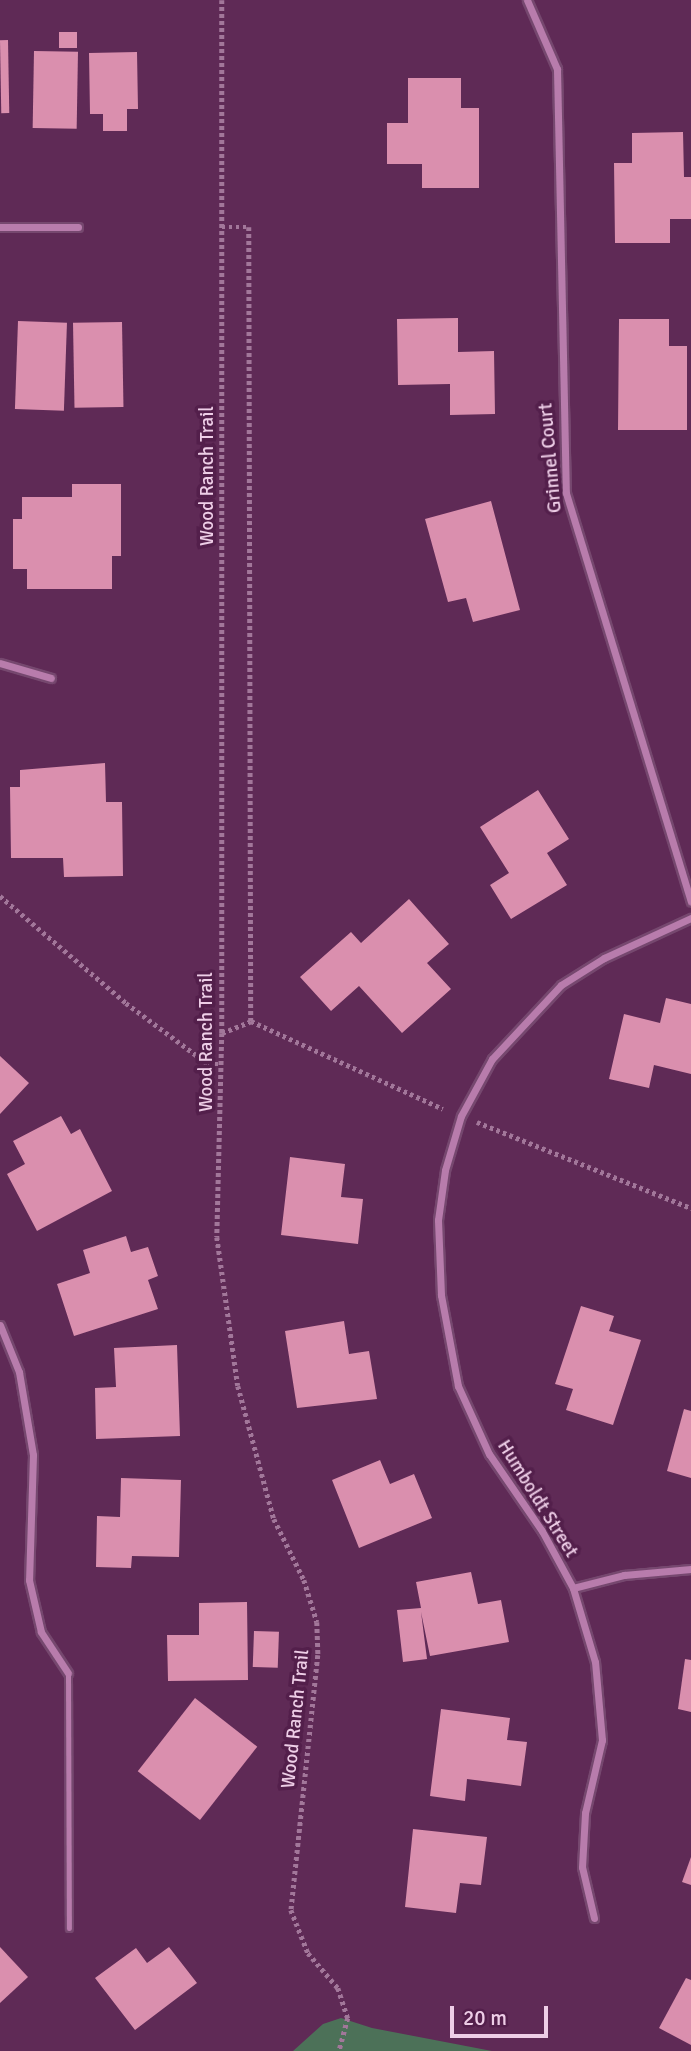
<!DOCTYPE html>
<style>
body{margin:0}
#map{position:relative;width:691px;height:2051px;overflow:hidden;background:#5f2a56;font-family:Signika,sans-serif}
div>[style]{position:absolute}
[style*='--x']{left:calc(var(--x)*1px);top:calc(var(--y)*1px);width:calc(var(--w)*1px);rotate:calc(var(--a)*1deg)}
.green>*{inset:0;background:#4c7158}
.building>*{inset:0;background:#da8fae;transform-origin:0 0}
.path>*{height:4.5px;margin-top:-2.25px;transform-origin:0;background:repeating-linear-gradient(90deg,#a2779a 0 3.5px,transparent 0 7px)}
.roads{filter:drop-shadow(2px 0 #76486f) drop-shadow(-2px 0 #76486f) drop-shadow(0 2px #76486f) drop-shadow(0 -2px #76486f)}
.lane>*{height:5px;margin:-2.5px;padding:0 2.5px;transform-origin:2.5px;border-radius:2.5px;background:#b87cac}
.street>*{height:7px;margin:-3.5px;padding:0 3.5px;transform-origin:3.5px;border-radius:3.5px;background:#b87cac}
span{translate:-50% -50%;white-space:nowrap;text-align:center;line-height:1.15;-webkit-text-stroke:7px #531f4b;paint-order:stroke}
.street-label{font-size:19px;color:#eecee7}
.scale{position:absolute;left:450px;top:2006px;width:98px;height:32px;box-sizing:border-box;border:4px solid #eecee7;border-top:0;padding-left:9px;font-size:21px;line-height:24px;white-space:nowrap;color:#eecee7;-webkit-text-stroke:5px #531f4b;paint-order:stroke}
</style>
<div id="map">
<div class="green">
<i style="clip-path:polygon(341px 2018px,372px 2028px,492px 2051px,293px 2051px,323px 2024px)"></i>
</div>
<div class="building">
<i style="left:59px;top:32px;width:18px;height:16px"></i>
<i style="left:8px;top:40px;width:73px;height:8px;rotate:89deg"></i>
<i style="left:34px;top:51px;width:44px;height:77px;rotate:1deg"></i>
<i style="clip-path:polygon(137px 52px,138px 109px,127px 109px,127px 131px,103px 131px,103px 114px,90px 114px,89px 53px)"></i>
<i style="clip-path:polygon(408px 78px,461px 78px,461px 108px,479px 108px,479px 188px,422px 188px,422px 164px,387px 164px,387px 123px,408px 123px)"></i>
<i style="clip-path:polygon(683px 132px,684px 177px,691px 177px,691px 219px,670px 219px,670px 243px,615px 243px,614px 163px,632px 163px,632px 133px)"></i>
<i style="clip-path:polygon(458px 318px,458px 352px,494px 351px,495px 414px,450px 415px,450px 384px,398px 385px,397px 319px)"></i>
<i style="clip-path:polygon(619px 319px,669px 319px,669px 346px,687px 346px,687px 430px,618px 430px)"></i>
<i style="left:18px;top:321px;width:49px;height:88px;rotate:2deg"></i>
<i style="left:122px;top:322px;width:85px;height:49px;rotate:89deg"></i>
<i style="clip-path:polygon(72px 484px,121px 484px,121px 556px,112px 556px,112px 589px,27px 589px,27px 569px,13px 569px,13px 519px,22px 519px,22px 497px,72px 497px)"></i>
<i style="clip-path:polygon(491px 501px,520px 610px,473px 622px,466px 598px,448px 602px,425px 519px)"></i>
<i style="clip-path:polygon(105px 763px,106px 802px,122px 802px,123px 876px,64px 877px,63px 858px,11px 858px,10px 787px,20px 787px,20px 770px)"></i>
<i style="clip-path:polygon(538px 790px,569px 839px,547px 853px,567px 885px,511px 919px,490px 885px,509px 873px,480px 827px)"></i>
<i style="clip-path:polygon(409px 899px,449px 944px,427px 963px,451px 989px,402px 1033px,359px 986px,331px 1011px,300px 977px,351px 932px,361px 943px)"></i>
<i style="clip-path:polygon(666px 998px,691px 1004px,691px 1074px,654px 1065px,649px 1088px,609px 1079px,624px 1014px,660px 1023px)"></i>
<i style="clip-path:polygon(0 1056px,29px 1083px,0 1114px)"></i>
<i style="clip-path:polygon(61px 1116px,71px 1134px,80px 1129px,112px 1191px,37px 1231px,7px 1174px,25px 1164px,13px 1141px)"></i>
<i style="clip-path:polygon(290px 1157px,345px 1164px,341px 1197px,363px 1199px,358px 1244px,281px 1235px)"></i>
<i style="clip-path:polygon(126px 1236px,131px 1252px,148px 1247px,158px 1276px,148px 1280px,158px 1309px,74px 1336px,57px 1284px,90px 1273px,83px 1250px)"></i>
<i style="clip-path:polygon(581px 1306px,614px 1316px,609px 1331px,641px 1340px,613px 1425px,566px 1410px,573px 1389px,555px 1384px)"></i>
<i style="clip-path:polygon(344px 1321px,349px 1354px,369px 1351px,377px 1399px,297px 1408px,285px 1331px)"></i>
<i style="clip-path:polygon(177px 1345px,180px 1436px,96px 1439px,95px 1388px,116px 1387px,114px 1348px)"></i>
<i style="clip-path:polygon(684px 1409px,691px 1411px,691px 1478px,667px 1471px)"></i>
<i style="clip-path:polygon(380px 1460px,390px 1484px,414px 1474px,432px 1518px,359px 1548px,332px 1480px)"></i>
<i style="clip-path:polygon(121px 1478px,181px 1480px,179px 1557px,132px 1556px,131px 1568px,96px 1567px,97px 1516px,120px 1517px)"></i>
<i style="clip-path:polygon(471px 1572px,478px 1604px,501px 1600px,509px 1642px,430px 1656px,421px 1612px,427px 1659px,403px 1662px,397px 1610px,421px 1608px,416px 1582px)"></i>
<i style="clip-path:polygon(247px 1602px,248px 1680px,168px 1681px,167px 1635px,199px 1635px,199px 1603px)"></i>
<i style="left:254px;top:1631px;width:25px;height:36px;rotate:2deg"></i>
<i style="clip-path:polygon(685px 1659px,691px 1660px,691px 1712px,678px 1709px)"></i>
<i style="left:195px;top:1698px;width:79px;height:93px;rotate:38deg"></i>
<i style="clip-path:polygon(441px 1709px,510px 1718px,507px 1740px,527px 1742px,521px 1786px,467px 1779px,465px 1801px,430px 1796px)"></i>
<i style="clip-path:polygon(413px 1829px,487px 1837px,481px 1885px,460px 1883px,456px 1913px,405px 1907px)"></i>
<i style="clip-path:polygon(691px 1857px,691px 1885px,682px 1882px)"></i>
<i style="clip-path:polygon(0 1947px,28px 1977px,0 2003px)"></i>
<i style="clip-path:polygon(169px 1947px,197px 1983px,135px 2030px,95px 1978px,136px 1948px,147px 1963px)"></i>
<i style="clip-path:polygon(686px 1978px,691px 1980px,691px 2045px,659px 2028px)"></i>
</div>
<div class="path">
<i style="--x:222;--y:0;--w:1033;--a:90"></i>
<i style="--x:222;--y:1033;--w:204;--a:91.4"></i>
<i style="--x:217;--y:1237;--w:150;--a:82"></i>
<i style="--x:238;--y:1386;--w:138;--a:74.9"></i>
<i style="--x:274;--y:1519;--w:68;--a:63.8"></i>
<i style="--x:304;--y:1580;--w:44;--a:72.8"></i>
<i style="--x:317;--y:1622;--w:33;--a:88"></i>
<i style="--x:318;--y:1655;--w:256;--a:96"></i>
<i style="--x:291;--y:1910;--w:46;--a:68.4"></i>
<i style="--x:308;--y:1953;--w:46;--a:49.4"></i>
<i style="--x:338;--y:1988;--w:32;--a:72"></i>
<i style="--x:348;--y:2018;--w:34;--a:105"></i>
<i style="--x:222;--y:227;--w:27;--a:0"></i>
<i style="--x:249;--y:227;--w:794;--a:89.86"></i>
<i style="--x:251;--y:1021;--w:211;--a:24.6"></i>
<i style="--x:0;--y:896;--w:165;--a:40.3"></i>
<i style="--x:126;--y:1003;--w:102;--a:36.6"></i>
<i style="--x:208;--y:1064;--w:13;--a:0"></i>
<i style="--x:222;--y:1033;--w:31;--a:-22"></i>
<i style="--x:477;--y:1122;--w:231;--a:21.9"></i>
</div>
<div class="roads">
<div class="lane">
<i style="--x:68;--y:1673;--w:255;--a:89.8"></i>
</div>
<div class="street">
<i style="--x:527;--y:0;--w:75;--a:66.5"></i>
<i style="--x:557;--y:69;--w:424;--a:88.8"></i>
<i style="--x:566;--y:493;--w:427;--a:73"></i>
<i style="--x:0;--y:227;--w:78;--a:0"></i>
<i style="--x:0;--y:663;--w:53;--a:16.4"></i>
<i style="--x:0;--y:1325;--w:51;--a:68"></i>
<i style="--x:19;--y:1372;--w:84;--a:80.4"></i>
<i style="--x:33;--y:1455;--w:125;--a:91.8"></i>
<i style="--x:29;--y:1580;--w:53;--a:77"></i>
<i style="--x:41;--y:1632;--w:49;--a:56.6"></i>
<i style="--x:573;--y:1588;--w:53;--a:-14.3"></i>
<i style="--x:624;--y:1575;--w:67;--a:-5.1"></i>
<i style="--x:594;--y:1918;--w:52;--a:-103.2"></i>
<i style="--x:582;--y:1867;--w:54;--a:-86.8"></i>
<i style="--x:585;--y:1813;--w:75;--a:-76.9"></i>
<i style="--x:602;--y:1740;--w:78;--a:-95.1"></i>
<i style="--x:595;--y:1662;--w:77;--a:-106.6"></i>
<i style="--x:573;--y:1588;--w:65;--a:-118.5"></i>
<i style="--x:542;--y:1531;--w:93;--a:-124.5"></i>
<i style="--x:489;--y:1454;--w:75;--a:-114.5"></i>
<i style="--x:458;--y:1386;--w:93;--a:-100.6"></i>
<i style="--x:441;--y:1295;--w:75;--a:-92.3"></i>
<i style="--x:438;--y:1220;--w:50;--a:-82"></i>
<i style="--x:445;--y:1170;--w:56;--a:-73.5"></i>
<i style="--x:461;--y:1116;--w:65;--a:-61.5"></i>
<i style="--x:492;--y:1059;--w:101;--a:-47"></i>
<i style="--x:561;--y:985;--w:51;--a:-32.1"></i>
<i style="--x:604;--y:958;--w:96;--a:-24.7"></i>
</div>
</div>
<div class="street-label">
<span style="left:551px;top:458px;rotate:-95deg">Grinnel Court</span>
<span style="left:208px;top:476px;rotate:-90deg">Wood Ranch Trail</span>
<span style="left:207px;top:1042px;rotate:-90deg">Wood Ranch Trail</span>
<span style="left:537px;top:1499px;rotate:58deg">Humboldt Street</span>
<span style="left:296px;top:1719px;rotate:-84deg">Wood Ranch Trail</span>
</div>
<div class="scale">20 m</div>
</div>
